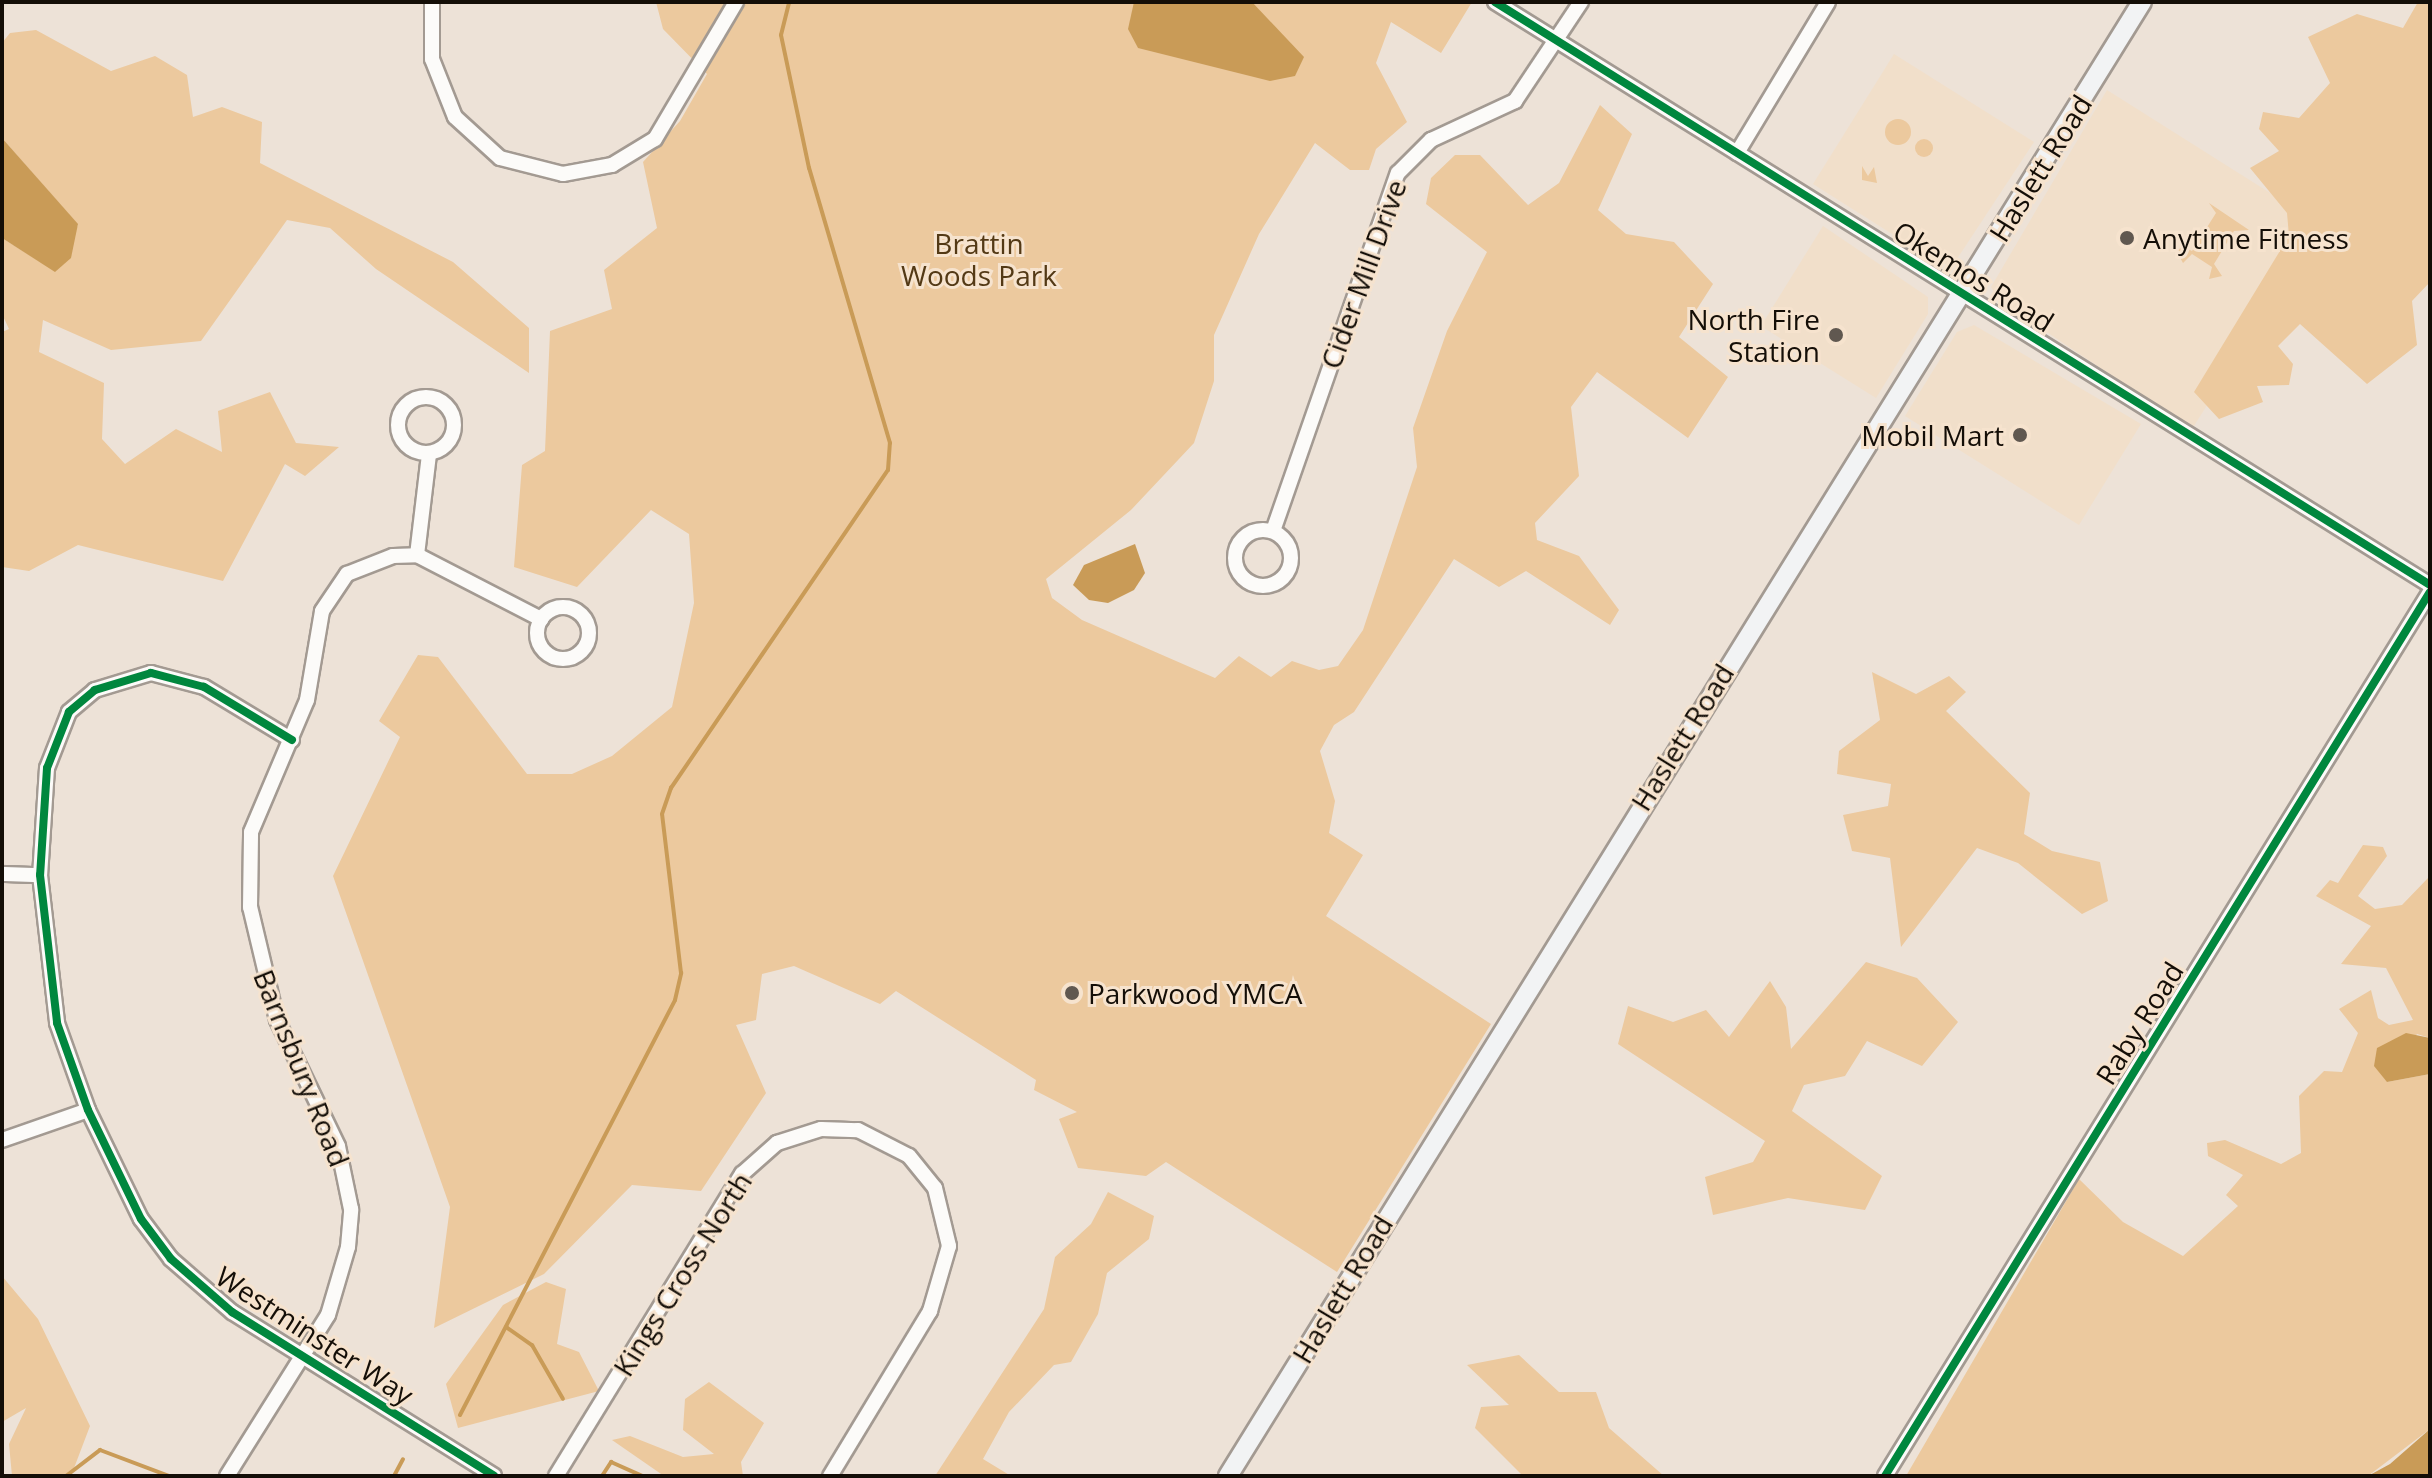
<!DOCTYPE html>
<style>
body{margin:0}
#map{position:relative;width:2432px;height:1478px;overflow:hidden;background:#ede2d7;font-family:"Open Sans",sans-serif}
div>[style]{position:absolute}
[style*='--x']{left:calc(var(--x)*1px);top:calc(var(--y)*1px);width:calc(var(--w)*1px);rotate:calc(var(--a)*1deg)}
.built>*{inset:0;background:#f1dfca}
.green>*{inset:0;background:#ecc99e}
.round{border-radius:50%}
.water>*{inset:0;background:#c99b57}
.stream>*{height:4px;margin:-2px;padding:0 2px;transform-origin:2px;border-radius:2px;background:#c99b57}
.roads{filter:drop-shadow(2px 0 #a39a92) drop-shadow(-2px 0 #a39a92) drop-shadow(0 2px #a39a92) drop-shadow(0 -2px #a39a92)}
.minor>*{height:14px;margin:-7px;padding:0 7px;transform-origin:7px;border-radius:7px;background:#fcfbf9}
.minor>.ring{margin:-7px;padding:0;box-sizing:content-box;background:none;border:14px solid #fcfbf9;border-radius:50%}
.major>*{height:18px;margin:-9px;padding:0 9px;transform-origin:9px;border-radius:9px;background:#f2f3f4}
.cycleway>*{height:8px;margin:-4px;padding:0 4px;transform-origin:4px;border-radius:4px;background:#00873e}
.dots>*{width:22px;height:22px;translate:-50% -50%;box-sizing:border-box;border:4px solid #f6e3ce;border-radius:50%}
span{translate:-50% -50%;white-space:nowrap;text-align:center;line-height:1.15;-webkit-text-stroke:6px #f6e3ce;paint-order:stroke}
.street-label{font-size:28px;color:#140e07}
.poi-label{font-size:28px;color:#140e07}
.left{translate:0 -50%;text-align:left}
.right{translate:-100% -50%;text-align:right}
.park-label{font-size:28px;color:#533915}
.frame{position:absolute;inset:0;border:4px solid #140e07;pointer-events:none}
</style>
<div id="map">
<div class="built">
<i style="clip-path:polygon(1894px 54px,2034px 142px,1953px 265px,1938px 263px,1813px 184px)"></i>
<i style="clip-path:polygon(2107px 90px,2321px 225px,2192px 429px,2000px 301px,1991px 287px)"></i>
<i style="clip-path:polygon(1823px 226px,1928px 297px,1928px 314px,1876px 398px,1761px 326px)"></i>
<i style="clip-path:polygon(1974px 325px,2141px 424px,2079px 525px,1905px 416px,1957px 332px)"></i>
</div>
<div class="green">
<i style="clip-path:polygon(656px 2px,1472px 2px,1441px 53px,1391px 22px,1376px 63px,1407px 122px,1376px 149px,1369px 170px,1350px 170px,1315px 143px,1259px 234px,1214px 335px,1214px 381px,1194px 443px,1131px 510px,1046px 579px,1052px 598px,1082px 620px,1215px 678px,1239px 656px,1271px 677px,1292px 661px,1319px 670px,1338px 666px,1363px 630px,1417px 467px,1413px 428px,1447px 331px,1487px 252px,1426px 204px,1431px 178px,1455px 155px,1480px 155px,1528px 205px,1559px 183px,1600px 105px,1632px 134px,1598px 210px,1626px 234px,1674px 242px,1713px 284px,1679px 337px,1728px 377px,1688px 438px,1597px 372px,1571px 407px,1579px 476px,1535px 523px,1537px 540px,1579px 556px,1619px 610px,1610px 625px,1526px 571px,1499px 587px,1454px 559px,1354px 712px,1334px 725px,1320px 751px,1335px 801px,1329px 833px,1363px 855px,1326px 916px,1491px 1024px,1337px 1272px,1166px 1162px,1146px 1176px,1078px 1168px,1059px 1119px,1077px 1112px,1034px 1090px,1036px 1080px,896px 991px,880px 1004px,794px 966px,762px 974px,756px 1020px,736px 1025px,766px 1093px,701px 1191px,632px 1185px,544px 1274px,434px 1328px,450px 1207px,333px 876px,400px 737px,379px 721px,418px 655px,438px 657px,527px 774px,572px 774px,612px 756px,672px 707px,694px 603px,689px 534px,651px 510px,577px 587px,514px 567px,522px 465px,545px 451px,550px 331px,612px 309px,604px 270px,657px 228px,643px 162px,680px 121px,707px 74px,663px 29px)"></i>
<i style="clip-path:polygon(2418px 2px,2430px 2px,2430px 282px,2412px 301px,2417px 345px,2367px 384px,2300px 324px,2278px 346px,2293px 364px,2289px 385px,2257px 386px,2263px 402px,2219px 419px,2194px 392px,2289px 236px,2287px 213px,2250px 168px,2279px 151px,2259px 129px,2263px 112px,2299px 118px,2330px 83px,2308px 37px,2357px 14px,2403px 28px)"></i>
<i style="clip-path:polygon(36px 30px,111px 71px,155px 56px,187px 75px,193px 117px,222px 107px,262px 122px,260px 163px,453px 262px,529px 328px,529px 373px,376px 269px,330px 228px,287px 220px,201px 341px,111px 350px,43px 320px,39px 352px,104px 383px,102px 439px,125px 464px,176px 429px,222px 452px,218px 411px,270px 392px,296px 443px,339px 447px,305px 476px,285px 464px,223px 581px,78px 545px,29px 571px,2px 567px,2px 332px,9px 329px,2px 314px,2px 238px,55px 271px,78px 225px,2px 138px,2px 43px,10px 33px)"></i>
<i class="round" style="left:1885px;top:119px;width:26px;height:26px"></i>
<i class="round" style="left:1915px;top:139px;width:18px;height:18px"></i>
<i style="clip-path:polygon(1862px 166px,1868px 176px,1874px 167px,1877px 183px,1862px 180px)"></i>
<i style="clip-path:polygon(2209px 203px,2249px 230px,2234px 231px,2214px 264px,2222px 276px,2209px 279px,2212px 267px,2192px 254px,2183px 263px,2177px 252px,2182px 246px,2192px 251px,2216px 213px)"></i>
<i style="clip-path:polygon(1872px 672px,1916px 694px,1949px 676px,1966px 692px,1946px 711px,2030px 793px,2024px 834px,2052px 851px,2100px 862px,2108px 901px,2082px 914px,2018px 863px,1977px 848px,1901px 947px,1890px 858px,1852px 851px,1843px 815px,1888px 806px,1891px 784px,1837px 774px,1839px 751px,1880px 720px)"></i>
<i style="clip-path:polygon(2363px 845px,2383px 847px,2387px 856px,2358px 896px,2375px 909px,2402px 905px,2430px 876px,2430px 1038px,2417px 1034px,2387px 1082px,2430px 1074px,2430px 1429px,2368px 1476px,1906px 1476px,2079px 1179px,2123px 1222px,2183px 1256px,2238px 1206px,2226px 1195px,2243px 1175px,2208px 1156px,2207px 1143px,2225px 1140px,2281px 1164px,2301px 1153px,2299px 1096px,2324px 1071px,2342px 1072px,2358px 1033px,2339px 1009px,2371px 990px,2378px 1018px,2389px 1025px,2413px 1020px,2386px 968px,2341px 964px,2371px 926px,2316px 896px,2330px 880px,2338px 883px)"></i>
<i style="clip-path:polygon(1866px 962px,1917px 978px,1958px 1022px,1922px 1066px,1867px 1041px,1845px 1076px,1804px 1085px,1792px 1111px,1882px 1176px,1865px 1210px,1788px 1198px,1713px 1215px,1705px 1177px,1753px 1162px,1765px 1141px,1618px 1044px,1628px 1006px,1673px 1022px,1706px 1010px,1729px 1037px,1770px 981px,1786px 1007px,1791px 1049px)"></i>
<i style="clip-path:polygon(1108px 1192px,1154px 1216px,1149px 1239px,1107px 1273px,1098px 1314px,1071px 1362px,1054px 1365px,1009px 1412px,983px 1459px,1011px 1476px,935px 1476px,1044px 1309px,1055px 1257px,1091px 1224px)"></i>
<i style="clip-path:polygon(2px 1276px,38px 1319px,90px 1426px,71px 1476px,12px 1476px,9px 1444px,26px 1408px,2px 1422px)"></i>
<i style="clip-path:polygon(546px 1282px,566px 1289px,557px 1344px,579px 1352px,599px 1391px,458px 1428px,446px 1384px,503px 1305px)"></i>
<i style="clip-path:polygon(1519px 1355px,1559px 1392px,1596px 1392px,1609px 1428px,1664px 1476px,1523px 1476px,1475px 1428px,1481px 1407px,1509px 1405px,1467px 1365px)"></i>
<i style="clip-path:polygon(709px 1382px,764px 1423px,741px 1462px,743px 1476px,664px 1476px,612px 1440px,630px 1436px,683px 1457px,714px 1454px,683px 1430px,685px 1399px)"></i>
</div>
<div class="water">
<i style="clip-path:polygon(1134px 2px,1252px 2px,1304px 57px,1295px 76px,1270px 81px,1138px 48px,1128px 29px)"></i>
<i style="clip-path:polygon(2px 138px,78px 224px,71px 258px,55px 272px,2px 238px)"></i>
<i style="clip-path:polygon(1135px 544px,1145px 573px,1134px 590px,1108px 603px,1089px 600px,1073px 585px,1084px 565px)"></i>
<i style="clip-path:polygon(2406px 1033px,2430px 1038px,2430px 1074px,2387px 1082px,2374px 1066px,2377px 1048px)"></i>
<i style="clip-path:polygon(2430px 1429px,2430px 1476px,2368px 1476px,2390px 1464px)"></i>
</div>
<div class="stream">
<i style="--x:506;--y:1327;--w:32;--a:35"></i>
<i style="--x:532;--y:1345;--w:62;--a:60.1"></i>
<i style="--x:460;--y:1415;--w:467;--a:-62.6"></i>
<i style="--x:675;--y:1000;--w:28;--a:-77"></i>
<i style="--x:681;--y:973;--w:160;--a:-96.8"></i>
<i style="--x:662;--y:814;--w:28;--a:-71"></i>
<i style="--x:671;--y:788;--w:385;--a:-55.7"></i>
<i style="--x:888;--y:470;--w:27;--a:-86"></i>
<i style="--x:890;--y:443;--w:287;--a:-106.4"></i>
<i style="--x:809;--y:168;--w:136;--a:-101.9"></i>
<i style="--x:781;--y:35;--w:34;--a:-76"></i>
<i style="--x:66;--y:1476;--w:43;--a:-37.4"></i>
<i style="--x:100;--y:1450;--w:74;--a:20.6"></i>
<i style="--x:394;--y:1476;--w:19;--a:-62"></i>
<i style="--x:602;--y:1476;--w:17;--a:-57"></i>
<i style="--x:611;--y:1462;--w:34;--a:24"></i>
</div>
<div class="roads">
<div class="minor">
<i style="--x:432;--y:2;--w:57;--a:90"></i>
<i style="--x:432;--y:59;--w:62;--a:68.4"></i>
<i style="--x:455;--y:117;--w:61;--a:42.3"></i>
<i style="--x:500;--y:158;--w:65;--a:14.3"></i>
<i style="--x:563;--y:174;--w:50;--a:-10.4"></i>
<i style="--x:612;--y:165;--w:50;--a:-31.2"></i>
<i style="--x:655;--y:139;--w:159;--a:-59.4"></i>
<i style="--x:1495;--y:2;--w:1102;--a:31.94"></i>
<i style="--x:1737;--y:153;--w:176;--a:-58.9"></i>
<i class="ring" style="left:398px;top:397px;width:42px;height:42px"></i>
<i class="ring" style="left:1235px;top:530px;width:42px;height:42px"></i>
<i style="--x:1273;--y:531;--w:379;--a:-70.8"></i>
<i style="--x:1398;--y:173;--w:47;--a:-45"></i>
<i style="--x:1431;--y:140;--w:93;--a:-24.9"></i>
<i style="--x:1515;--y:101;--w:119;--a:-56.3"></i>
<i style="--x:417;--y:555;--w:102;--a:-83.2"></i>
<i class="ring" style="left:537px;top:607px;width:38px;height:38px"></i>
<i style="--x:292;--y:740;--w:103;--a:-148.9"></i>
<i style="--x:204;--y:687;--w:55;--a:-165.2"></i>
<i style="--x:151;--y:673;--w:59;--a:163.1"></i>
<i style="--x:95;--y:690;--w:34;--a:140"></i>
<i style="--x:69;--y:712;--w:60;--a:111.4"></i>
<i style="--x:47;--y:768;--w:107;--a:93.7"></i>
<i style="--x:40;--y:875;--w:149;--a:83.4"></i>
<i style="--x:57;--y:1023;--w:92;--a:70.4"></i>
<i style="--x:88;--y:1110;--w:121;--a:64.1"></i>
<i style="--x:141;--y:1219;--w:50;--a:53.1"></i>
<i style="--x:171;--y:1259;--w:81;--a:41"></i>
<i style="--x:232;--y:1312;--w:309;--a:32"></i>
<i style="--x:2;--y:874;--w:38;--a:2"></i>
<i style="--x:2;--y:1140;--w:91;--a:-19.2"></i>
<i style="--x:227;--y:1476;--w:190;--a:-57.9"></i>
<i style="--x:328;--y:1315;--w:71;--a:-73.6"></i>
<i style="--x:348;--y:1247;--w:38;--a:-85"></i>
<i style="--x:351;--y:1209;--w:64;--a:-101.7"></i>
<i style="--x:338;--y:1146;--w:140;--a:-115.8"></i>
<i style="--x:277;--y:1020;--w:116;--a:-103.4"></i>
<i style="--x:250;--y:907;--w:75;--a:-89.2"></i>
<i style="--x:251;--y:832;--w:143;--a:-67"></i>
<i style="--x:307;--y:700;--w:90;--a:-80.4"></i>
<i style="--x:322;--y:611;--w:45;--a:-56"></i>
<i style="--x:347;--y:574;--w:49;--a:-21.4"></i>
<i style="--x:393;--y:556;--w:24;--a:-2"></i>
<i style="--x:417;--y:555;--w:140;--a:27.3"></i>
<i style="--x:556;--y:1476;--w:355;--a:-58.4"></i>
<i style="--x:742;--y:1174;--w:47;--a:-41.5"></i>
<i style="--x:777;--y:1143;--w:46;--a:-17.7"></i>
<i style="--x:821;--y:1129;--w:37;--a:2"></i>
<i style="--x:858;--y:1130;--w:57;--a:27"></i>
<i style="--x:909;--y:1156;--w:41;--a:50.9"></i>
<i style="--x:935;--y:1188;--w:60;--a:76.4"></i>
<i style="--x:949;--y:1246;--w:68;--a:106.3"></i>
<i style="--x:930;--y:1311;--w:193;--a:121.2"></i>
<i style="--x:1885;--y:1476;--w:1038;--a:-58.35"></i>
</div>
<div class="major">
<i style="--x:1228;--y:1476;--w:1734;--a:-58.2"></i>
</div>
</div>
<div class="cycleway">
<i style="--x:1495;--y:2;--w:1102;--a:31.94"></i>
<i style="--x:292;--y:740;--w:103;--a:-148.9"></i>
<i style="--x:204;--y:687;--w:55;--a:-165.2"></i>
<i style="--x:151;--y:673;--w:59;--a:163.1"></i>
<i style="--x:95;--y:690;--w:34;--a:140"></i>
<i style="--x:69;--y:712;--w:60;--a:111.4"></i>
<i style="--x:47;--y:768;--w:107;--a:93.7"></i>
<i style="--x:40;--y:875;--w:149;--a:83.4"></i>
<i style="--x:57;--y:1023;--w:92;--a:70.4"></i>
<i style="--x:88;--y:1110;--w:121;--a:64.1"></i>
<i style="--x:141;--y:1219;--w:50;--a:53.1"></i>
<i style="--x:171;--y:1259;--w:81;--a:41"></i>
<i style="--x:232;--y:1312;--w:309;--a:32"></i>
<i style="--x:1885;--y:1476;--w:1038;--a:-58.35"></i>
</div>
<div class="dots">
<i style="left:2127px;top:238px;background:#605850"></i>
<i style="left:1836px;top:335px;background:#605850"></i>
<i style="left:2020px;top:435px;background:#605850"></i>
<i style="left:1072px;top:993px;background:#605850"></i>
</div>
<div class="street-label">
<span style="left:2040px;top:168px;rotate:-58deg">Haslett Road</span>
<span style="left:1363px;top:274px;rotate:-70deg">Cider Mill Drive</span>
<span style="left:1974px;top:276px;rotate:32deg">Okemos Road</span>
<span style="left:1682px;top:737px;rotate:-58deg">Haslett Road</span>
<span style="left:2139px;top:1023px;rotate:-58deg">Raby Road</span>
<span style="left:302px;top:1068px;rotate:68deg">Barnsbury Road</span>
<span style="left:682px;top:1274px;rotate:-58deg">Kings Cross North</span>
<span style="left:1342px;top:1289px;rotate:-59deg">Haslett Road</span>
<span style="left:315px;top:1335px;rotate:33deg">Westminster Way</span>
</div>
<div class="poi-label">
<span class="left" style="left:2143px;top:238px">Anytime Fitness</span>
<span class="right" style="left:1820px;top:335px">North Fire<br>Station</span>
<span class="right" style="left:2004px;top:435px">Mobil Mart</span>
<span class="left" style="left:1088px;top:993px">Parkwood YMCA</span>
</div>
<div class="park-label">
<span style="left:979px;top:259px">Brattin<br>Woods Park</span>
</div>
<div class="frame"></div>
</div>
